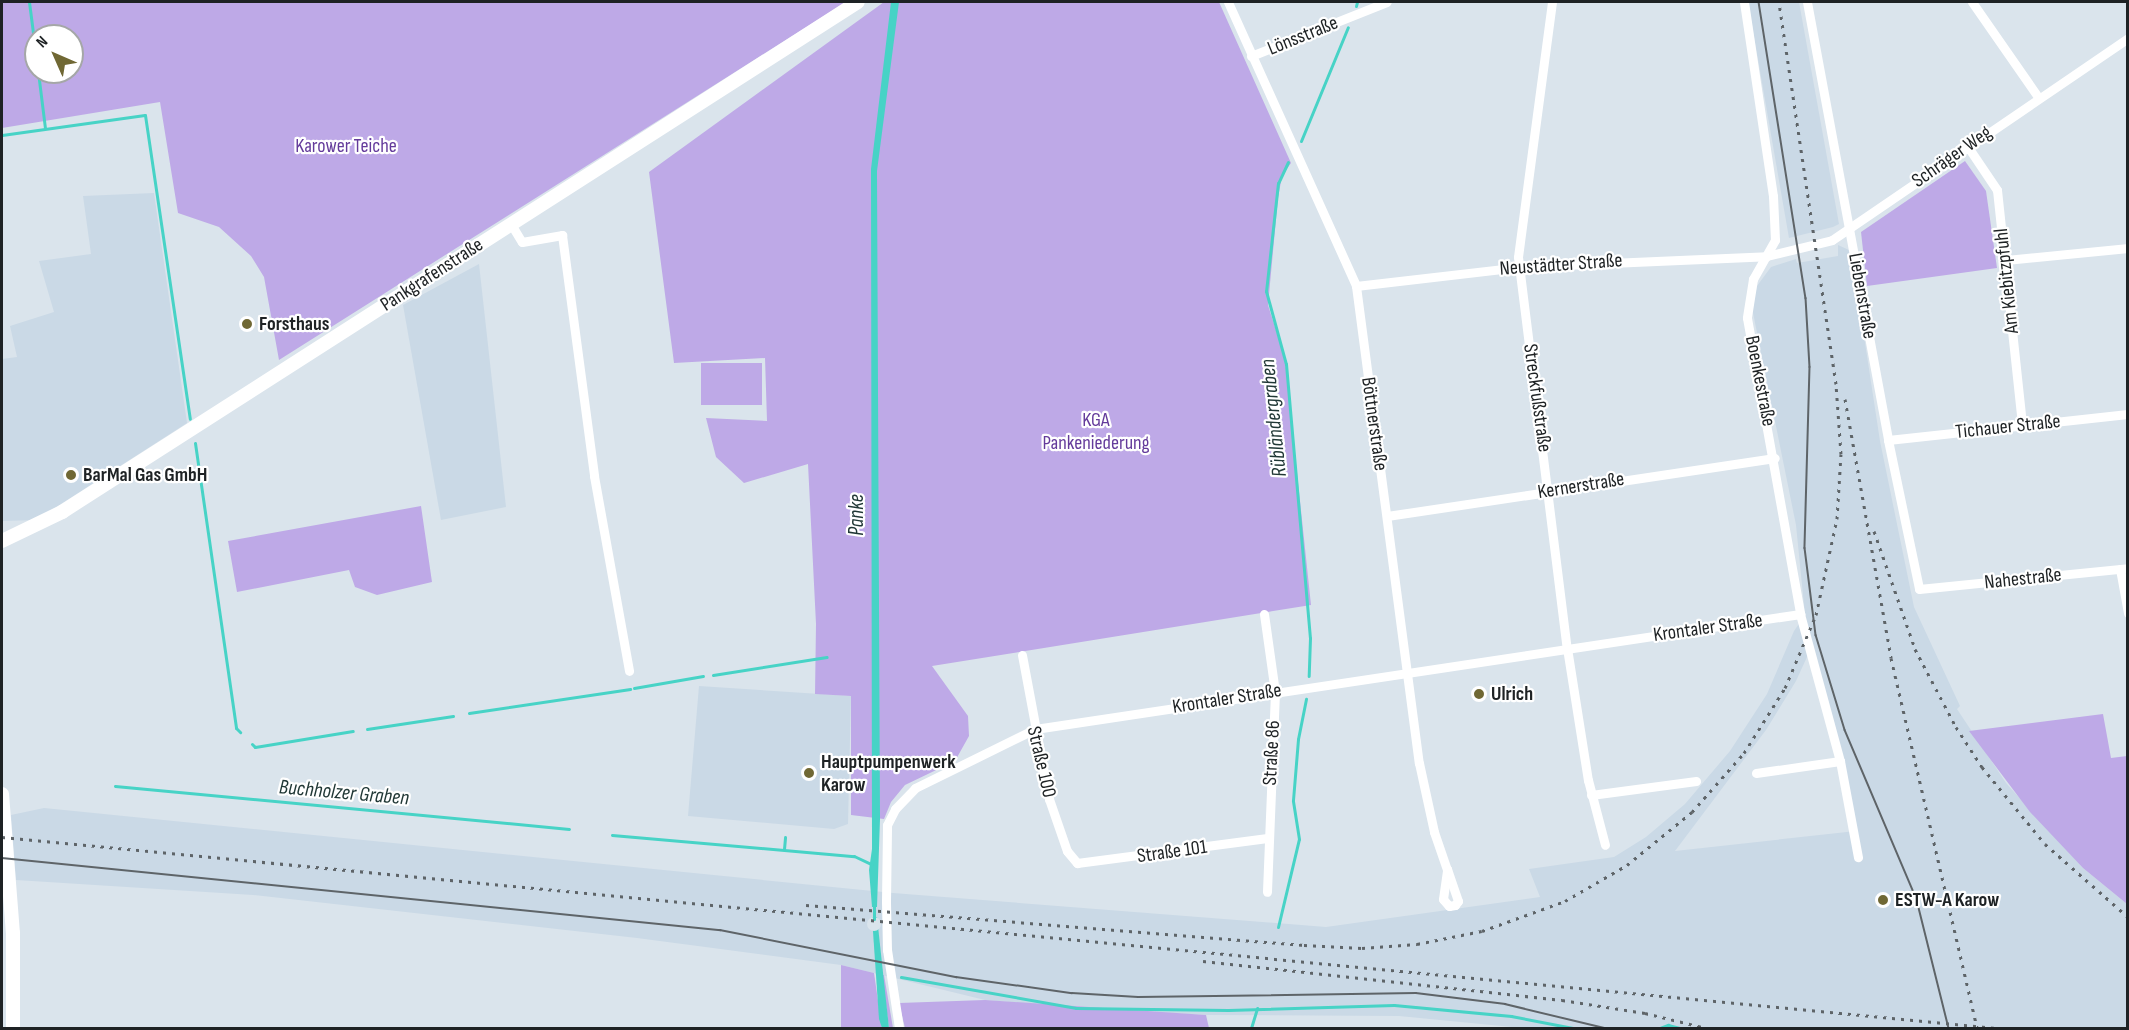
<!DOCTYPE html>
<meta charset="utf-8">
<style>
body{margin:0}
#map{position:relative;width:2129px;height:1030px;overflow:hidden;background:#dae4ec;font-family:"Sofia Sans Condensed",sans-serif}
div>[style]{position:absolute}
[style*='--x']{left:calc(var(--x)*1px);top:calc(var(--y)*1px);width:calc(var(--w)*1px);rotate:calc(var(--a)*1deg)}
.built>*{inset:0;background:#cad9e6}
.green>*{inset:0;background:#bea9e7;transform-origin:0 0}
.water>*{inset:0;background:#47d3c6}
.pier>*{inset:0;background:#dae4ec}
.round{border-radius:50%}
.stream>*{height:3px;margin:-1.5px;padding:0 1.5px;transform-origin:1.5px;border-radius:1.5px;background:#47d3c6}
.minor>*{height:9px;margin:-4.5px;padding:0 4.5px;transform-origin:4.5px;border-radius:4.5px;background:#fff}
.secondary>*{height:14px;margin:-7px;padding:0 7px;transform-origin:7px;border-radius:7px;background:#fff}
.tram>*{height:1.5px;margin:-0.75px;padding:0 0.75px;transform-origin:0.75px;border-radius:0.75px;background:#5e6468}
.rail>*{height:3px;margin-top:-1.5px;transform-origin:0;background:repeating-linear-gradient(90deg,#5e6468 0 3px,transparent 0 9px)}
.dots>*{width:16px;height:16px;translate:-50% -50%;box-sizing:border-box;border:3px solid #fff;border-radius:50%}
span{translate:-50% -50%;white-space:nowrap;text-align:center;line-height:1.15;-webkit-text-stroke:4.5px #fff;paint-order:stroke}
.street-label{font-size:20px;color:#1e2224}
.park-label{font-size:20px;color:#643b9b}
.poi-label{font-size:20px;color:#1e2224;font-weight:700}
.left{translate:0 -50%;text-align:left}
.water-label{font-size:21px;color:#213836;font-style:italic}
.frame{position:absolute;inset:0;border:3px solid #1e2224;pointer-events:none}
.north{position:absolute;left:24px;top:24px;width:60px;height:60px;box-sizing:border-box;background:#fff;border:2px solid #a5a7a7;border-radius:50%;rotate:315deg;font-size:16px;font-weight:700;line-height:24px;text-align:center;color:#1e2224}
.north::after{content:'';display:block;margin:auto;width:21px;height:27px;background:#706834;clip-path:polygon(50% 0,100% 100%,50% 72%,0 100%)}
</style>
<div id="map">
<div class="built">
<i style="clip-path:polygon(1748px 2px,1799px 2px,1839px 224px,1833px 227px,1789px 238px)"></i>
<i style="clip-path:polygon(154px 193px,187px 423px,36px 520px,2px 521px,2px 359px,17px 357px,10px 326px,54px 312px,39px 261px,91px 254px,83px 196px)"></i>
<i style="clip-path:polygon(evenodd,1838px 245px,1851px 251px,1880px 441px,1914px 607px,1960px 706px,1957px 709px,2006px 783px,2083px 868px,2127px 904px,2127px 1028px,1522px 1028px,1399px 1016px,1206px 1015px,1080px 1008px,985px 1000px,841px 965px,637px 938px,253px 895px,16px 880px,11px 815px,44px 808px,893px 893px,1326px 927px,1540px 897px,1529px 869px,1614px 857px,1646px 837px,1685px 804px,1730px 751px,1767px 694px,1794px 631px,1805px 615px,1796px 525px,1752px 308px,1757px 286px,1771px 267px,1796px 259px,1797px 263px,1838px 256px,1838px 245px,1812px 646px,1856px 831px,1675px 851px,1766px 730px,1796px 681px,1812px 646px)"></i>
<i style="clip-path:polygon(479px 264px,506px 507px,441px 520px,403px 305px)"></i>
<i style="clip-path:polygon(699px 686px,851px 696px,848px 824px,834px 829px,688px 816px)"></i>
</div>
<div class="green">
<i style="clip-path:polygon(evenodd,2px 2px,846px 2px,279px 360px,264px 277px,251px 256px,219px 227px,178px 213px,160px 102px,2px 128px,2px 2px,36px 36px,72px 36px,72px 72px,36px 72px,36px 36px)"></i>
<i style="clip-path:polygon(884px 2px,1219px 2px,1291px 163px,1282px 176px,1278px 198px,1268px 305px,1285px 359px,1311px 605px,932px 666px,968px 716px,969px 736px,955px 761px,905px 785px,891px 802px,884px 819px,851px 815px,851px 696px,815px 694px,816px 624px,808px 464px,744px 483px,716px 457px,706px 418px,767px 421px,765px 358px,674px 363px,649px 172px)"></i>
<i style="clip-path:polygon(1965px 161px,1986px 191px,1997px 268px,1867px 286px,1861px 232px)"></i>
<i style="left:762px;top:363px;width:42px;height:61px;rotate:90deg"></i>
<i style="clip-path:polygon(421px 506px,432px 582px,377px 595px,355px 587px,349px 570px,237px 592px,228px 541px)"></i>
<i style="clip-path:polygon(2103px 714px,2111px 758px,2127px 756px,2127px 904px,2083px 868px,2030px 812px,1969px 731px)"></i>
<i style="clip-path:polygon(841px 965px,874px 973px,882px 1028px,841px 1028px)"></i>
<i style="clip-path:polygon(882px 975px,884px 975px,893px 1028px,889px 1028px)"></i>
<i style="clip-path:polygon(985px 1000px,1206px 1015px,1209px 1028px,905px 1028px,899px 1003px)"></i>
</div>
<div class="water">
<i style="clip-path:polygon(891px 2px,899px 2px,877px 171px,880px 819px,877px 907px,872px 907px,869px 870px,872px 849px,871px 169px)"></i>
<i style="clip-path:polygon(872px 917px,877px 917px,889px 1028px,882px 1028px,879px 1019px)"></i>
</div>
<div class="pier">
<i class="round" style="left:867px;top:917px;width:14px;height:14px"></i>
</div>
<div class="stream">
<i style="--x:29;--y:2;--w:54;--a:82.6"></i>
<i style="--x:1356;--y:6;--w:4;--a:-76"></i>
<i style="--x:38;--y:72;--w:56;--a:82.9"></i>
<i style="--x:2;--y:135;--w:144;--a:-8"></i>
<i style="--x:145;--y:115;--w:307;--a:81.6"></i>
<i style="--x:1301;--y:141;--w:123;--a:-67.6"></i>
<i style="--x:1288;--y:162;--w:23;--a:115"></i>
<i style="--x:1278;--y:183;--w:109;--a:96.3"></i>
<i style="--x:1266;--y:291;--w:76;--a:74.7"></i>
<i style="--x:1286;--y:364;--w:275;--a:85"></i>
<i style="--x:1310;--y:638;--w:38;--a:92"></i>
<i style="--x:195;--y:443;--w:288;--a:81.8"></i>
<i style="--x:236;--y:728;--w:6;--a:45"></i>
<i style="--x:713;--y:675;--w:115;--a:-9"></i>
<i style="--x:634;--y:688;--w:70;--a:-9.9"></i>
<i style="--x:469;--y:713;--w:163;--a:-8.5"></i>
<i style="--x:367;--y:729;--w:87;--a:-8.6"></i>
<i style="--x:252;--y:744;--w:4;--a:45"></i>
<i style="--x:255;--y:747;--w:99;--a:-9.3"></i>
<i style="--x:115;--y:786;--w:456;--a:5.4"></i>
<i style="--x:612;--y:835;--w:243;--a:5"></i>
<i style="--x:854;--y:856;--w:19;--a:25"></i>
<i style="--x:784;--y:849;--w:12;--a:-85"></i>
<i style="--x:874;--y:905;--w:14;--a:90"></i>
<i style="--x:1278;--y:927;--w:90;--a:-76.6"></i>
<i style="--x:1299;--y:839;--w:39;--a:-99"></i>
<i style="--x:1293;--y:800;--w:61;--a:-85.3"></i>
<i style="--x:1298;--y:739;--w:41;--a:-78.7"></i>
<i style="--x:901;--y:977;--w:178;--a:10"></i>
<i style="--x:1076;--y:1008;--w:152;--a:0.8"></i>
<i style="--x:1228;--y:1010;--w:166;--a:-1.7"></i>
<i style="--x:1394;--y:1005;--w:118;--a:5.4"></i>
<i style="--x:1511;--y:1016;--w:63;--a:11"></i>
<i style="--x:1251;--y:1028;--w:21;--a:-73"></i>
<i style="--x:1660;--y:1028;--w:9;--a:-21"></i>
<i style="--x:1668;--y:1025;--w:12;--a:14"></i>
</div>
<div class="minor">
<i style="--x:1228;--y:2;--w:312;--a:65.7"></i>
<i style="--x:1356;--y:286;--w:481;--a:82.5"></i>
<i style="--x:1419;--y:763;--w:71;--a:77.7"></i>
<i style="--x:1434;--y:832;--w:39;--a:71"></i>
<i style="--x:1447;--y:869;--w:34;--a:71"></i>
<i style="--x:1458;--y:901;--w:5;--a:127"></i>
<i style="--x:1455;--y:905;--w:6;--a:171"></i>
<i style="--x:1449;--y:906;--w:9;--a:-131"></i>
<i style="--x:1443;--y:899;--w:30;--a:-82"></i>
<i style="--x:1552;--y:2;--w:257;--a:97.6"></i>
<i style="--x:1518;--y:257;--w:394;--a:82.9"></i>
<i style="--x:1567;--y:648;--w:134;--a:81"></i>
<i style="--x:1588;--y:780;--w:67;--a:75.3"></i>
<i style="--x:1744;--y:2;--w:196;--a:81.5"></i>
<i style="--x:1773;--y:196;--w:44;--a:87.4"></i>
<i style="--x:1775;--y:240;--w:45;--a:119.4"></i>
<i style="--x:1753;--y:279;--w:39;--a:99"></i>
<i style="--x:1747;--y:318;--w:301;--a:79.8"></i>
<i style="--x:1800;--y:614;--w:152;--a:74.8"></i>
<i style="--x:1840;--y:761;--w:98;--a:79.4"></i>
<i style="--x:1807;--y:2;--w:445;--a:79.5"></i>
<i style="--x:1888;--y:440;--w:152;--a:78.2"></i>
<i style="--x:1919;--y:589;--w:210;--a:-5.7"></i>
<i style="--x:1972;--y:2;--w:116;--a:55.2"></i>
<i style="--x:1251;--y:56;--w:146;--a:-21.7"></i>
<i style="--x:1968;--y:147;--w:52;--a:56"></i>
<i style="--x:1997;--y:190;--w:236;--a:83.9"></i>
<i style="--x:511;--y:224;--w:21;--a:59"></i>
<i style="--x:522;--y:242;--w:41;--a:-9.9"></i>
<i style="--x:562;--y:235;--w:243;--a:82.4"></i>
<i style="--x:594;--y:476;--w:198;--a:79.8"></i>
<i style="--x:2006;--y:260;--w:123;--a:-5.6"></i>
<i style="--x:1356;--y:286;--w:164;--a:-6.6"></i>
<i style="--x:1519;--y:267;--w:248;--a:-2.5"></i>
<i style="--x:1767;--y:256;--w:67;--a:-13.8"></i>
<i style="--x:1832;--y:240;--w:358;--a:-34.3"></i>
<i style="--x:1888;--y:440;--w:241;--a:-6.2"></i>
<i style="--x:1387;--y:516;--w:392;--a:-8.5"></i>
<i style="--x:2120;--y:569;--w:45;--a:79.7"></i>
<i style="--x:1264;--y:614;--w:79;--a:82"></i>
<i style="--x:1275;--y:692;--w:200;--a:92.3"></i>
<i style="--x:1022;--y:655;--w:147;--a:79.4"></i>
<i style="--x:1049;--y:799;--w:55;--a:70.9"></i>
<i style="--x:1067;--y:851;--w:16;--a:50"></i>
<i style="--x:1077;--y:863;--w:192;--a:-7.5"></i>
<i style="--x:1756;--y:773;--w:85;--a:-8.1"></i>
<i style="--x:1591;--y:795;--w:106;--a:-7.6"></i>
<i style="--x:899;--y:1028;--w:79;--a:-98.7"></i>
<i style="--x:887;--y:950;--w:49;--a:-91.2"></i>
<i style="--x:886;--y:901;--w:76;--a:-89.2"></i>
<i style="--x:887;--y:825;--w:18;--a:-63"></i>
<i style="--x:895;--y:809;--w:29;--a:-46"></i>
<i style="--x:915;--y:788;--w:134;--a:-26.2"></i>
<i style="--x:1035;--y:729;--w:774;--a:-8.55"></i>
</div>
<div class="secondary">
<i style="--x:2;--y:541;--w:67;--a:-25.8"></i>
<i style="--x:62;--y:512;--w:945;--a:-32.65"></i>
<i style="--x:2;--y:794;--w:139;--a:85.5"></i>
<i style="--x:13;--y:933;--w:95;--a:90"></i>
</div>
<div class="tram">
<i style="--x:1759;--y:2;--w:300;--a:81"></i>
<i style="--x:1806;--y:298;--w:69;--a:86.7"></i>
<i style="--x:1810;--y:367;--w:181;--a:91.6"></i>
<i style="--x:1805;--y:548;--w:88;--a:82.8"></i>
<i style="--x:1816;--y:635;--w:99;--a:73"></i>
<i style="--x:1845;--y:730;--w:185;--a:67"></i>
<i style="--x:1917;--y:900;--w:132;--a:76"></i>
<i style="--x:2;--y:858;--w:722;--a:5.73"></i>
<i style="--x:720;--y:930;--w:241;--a:11.3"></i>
<i style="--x:956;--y:977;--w:117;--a:7.9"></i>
<i style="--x:1072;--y:993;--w:66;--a:3.5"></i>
<i style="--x:1138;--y:997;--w:278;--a:-0.8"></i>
<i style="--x:1416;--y:993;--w:90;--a:7"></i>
<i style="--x:1505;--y:1004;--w:102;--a:13.6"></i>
</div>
<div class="rail">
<i style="--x:1845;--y:399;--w:263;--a:79.9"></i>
<i style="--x:1891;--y:658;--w:380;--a:76.9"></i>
<i style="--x:1874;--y:531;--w:125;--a:70.8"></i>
<i style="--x:1915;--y:649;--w:88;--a:62.3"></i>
<i style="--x:1956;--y:727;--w:48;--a:57"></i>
<i style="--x:1982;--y:767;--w:99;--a:50.7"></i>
<i style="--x:2045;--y:844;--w:111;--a:41.3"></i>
<i style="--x:2;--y:837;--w:2003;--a:5.47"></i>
<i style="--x:806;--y:905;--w:500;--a:4.6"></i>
<i style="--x:1304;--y:945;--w:58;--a:3"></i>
<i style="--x:1362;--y:948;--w:55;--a:-4.2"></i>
<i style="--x:1417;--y:944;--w:66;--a:-11.3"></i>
<i style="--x:1482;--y:931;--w:88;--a:-19.9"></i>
<i style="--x:1565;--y:901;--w:72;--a:-30.1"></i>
<i style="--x:1627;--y:865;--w:84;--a:-39.2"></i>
<i style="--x:1692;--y:812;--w:79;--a:-48.6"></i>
<i style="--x:1744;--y:753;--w:77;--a:-57.8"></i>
<i style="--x:1785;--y:688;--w:79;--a:-67"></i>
<i style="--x:1816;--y:615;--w:98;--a:-77.7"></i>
<i style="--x:1837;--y:519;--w:65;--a:-86.5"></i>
<i style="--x:1841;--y:454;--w:70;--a:-94.1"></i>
<i style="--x:1836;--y:384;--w:386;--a:-98.5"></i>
<i style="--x:1203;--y:961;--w:361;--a:6.2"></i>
<i style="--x:1562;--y:1000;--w:84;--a:8.9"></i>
<i style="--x:1645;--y:1013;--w:63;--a:13.8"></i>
</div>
<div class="dots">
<i style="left:247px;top:324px;background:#706834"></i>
<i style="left:71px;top:475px;background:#706834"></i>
<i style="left:1479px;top:694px;background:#706834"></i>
<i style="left:809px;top:773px;background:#706834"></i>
<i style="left:1883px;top:900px;background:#706834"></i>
</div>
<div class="street-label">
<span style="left:1303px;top:36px;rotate:-22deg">Lönsstraße</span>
<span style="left:1952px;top:157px;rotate:-35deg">Schräger Weg</span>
<span style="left:1561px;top:265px;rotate:-4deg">Neustädter Straße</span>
<span style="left:432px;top:275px;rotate:-33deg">Pankgrafenstraße</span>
<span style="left:2007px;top:281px;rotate:-96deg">Am Kiebitzpfuhl</span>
<span style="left:1862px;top:296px;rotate:80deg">Liebenstraße</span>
<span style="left:1760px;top:381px;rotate:79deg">Boenkestraße</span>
<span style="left:1537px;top:398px;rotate:82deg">Streckfußstraße</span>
<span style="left:1374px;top:424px;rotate:82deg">Böttnerstraße</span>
<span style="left:2008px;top:427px;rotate:-6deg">Tichauer Straße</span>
<span style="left:1581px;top:486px;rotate:-9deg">Kernerstraße</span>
<span style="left:2023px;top:579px;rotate:-6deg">Nahestraße</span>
<span style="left:1708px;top:628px;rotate:-8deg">Krontaler Straße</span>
<span style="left:1227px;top:699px;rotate:-9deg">Krontaler Straße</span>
<span style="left:1272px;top:753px;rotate:-87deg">Straße 86</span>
<span style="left:1041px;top:762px;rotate:77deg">Straße 100</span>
<span style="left:1172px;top:852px;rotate:-8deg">Straße 101</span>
</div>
<div class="park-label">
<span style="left:346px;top:146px">Karower Teiche</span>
<span style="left:1096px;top:432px">KGA<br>Pankeniederung</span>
</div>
<div class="poi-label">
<span class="left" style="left:259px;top:324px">Forsthaus</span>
<span class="left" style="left:83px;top:475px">BarMal Gas GmbH</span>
<span class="left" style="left:1491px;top:694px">Ulrich</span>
<span class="left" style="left:821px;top:774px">Hauptpumpenwerk<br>Karow</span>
<span class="left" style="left:1895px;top:900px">ESTW-A Karow</span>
</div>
<div class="water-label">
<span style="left:1274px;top:418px;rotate:-96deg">Rübländergraben</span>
<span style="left:857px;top:515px;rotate:-90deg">Panke</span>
<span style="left:344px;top:793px;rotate:5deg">Buchholzer Graben</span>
</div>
<div class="frame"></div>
<div class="north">N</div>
</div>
